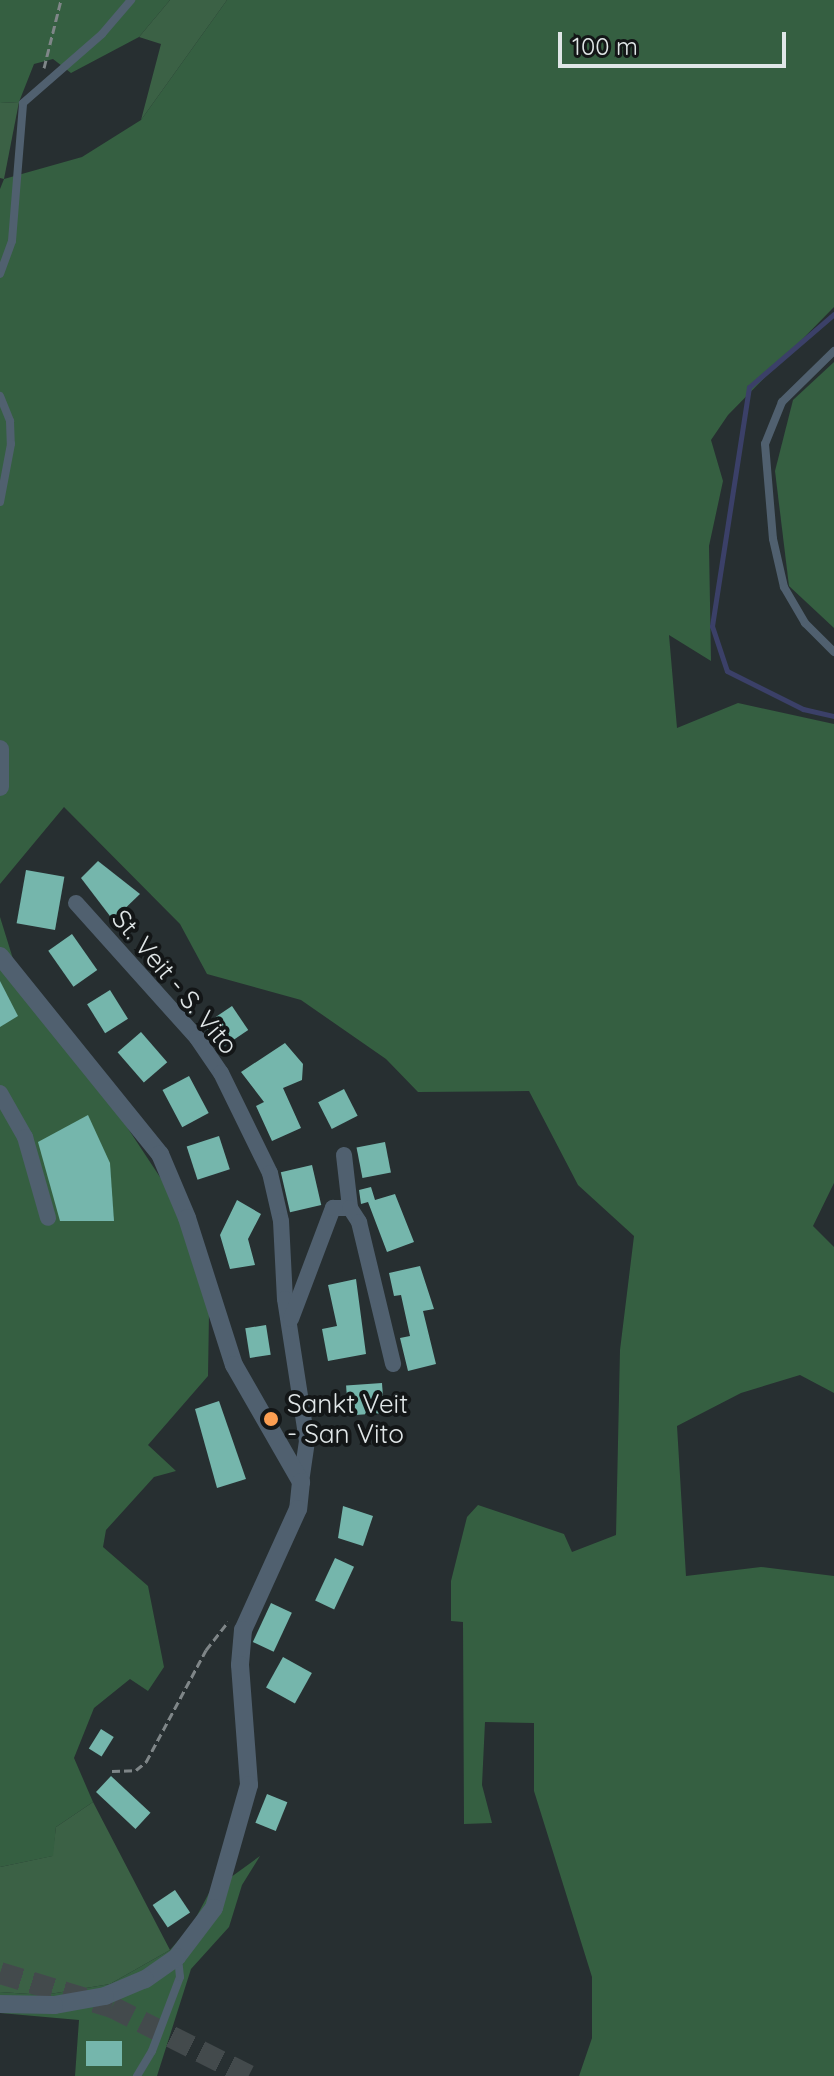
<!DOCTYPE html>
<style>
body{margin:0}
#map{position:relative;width:834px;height:2076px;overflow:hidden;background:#272f31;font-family:Quicksand,sans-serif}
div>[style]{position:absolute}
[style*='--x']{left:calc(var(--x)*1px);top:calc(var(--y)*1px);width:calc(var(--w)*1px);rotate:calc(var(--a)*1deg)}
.green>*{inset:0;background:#3b6145}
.forest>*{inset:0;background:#355f41}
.stream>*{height:5px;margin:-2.5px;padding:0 2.5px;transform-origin:2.5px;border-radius:2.5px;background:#3b4068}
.building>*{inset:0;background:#75b6ac;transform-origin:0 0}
.primary-tunnel>*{height:22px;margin-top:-11px;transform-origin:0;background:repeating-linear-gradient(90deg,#434a4c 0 22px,transparent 0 33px)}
.path>*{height:3px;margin-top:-1.5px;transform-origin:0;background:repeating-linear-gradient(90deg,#7f8688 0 8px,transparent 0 12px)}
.service>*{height:8px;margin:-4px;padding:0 4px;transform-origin:4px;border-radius:4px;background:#50606f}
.minor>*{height:16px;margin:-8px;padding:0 8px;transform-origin:8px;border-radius:8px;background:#50606f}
.tertiary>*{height:18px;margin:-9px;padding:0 9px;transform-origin:9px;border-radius:9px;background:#50606f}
.dots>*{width:22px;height:22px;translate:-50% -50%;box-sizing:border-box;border:4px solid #131617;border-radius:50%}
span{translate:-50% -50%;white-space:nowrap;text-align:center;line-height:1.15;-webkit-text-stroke:8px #131617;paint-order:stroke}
.street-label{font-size:26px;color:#e0e6e7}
.poi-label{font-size:26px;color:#e0e6e7}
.left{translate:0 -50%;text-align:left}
.scale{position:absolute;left:558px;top:32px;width:228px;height:36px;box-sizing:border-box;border:4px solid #e0e6e7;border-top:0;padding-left:10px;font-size:24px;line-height:28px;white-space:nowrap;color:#e0e6e7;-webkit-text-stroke:6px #131617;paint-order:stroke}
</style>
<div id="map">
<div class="green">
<i style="clip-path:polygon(170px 0,227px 0,141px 120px,161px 44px,139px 37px)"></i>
<i style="clip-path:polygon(19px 102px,4px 179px,0 178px,0 103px)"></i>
<i style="clip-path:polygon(93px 1802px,170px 1950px,110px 1984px,44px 1995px,0 1992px,0 1867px,52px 1856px,56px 1827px)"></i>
</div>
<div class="forest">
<i style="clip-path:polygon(0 0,170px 0,139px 37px,71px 73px,53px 59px,34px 64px,19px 102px,0 103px)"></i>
<i style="clip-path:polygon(227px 0,834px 0,834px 307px,728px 415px,711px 440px,723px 481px,709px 546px,711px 661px,669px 635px,677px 728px,738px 703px,834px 724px,834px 1183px,813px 1226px,834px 1247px,834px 1393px,800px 1375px,741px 1393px,677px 1426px,686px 1576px,761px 1567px,834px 1576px,834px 2076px,579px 2076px,592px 2038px,592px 1977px,534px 1791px,534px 1723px,485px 1722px,482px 1785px,492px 1823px,464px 1824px,463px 1622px,451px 1621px,451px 1581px,467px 1517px,478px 1505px,564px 1534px,572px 1552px,616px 1535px,620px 1350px,634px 1236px,578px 1185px,529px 1091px,418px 1092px,386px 1059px,301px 1000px,207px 974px,180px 924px,64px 807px,0 884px,0 189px,4px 179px,82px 157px,141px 120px)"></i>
<i style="clip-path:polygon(834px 362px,834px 628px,789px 586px,775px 471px,793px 400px)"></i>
<i style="clip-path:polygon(0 917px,18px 975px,90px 1071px,187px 1218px,209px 1314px,208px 1376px,148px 1445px,176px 1471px,154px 1477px,106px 1530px,103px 1547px,148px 1586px,164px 1667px,148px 1691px,130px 1679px,94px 1708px,74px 1758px,93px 1802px,56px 1827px,53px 1856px,0 1867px)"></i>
<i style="clip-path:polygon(260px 1856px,242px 1885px,229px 1927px,191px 1969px,157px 2076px,75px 2076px,79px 2020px,0 2013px,0 1992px,44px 1995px,110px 1984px,170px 1950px,192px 1925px,209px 1893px)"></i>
</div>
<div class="stream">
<i style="--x:834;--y:314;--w:112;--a:139.3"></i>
<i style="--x:749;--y:387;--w:242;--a:98.8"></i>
<i style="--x:712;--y:626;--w:47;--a:71.6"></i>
<i style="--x:727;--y:671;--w:85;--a:26.6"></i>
<i style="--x:803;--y:709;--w:32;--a:13"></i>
</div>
<div class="building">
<i style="clip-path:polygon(98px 861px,140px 894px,113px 920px,81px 878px)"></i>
<i style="left:26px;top:870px;width:39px;height:54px;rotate:10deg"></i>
<i style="left:72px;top:934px;width:44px;height:29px;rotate:55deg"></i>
<i style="clip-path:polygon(0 981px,18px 1016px,0 1027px)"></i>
<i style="left:110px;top:990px;width:34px;height:27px;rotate:58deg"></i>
<i style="left:232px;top:1006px;width:29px;height:34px;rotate:56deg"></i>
<i style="left:141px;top:1032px;width:40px;height:31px;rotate:49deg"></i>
<i style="clip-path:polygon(285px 1043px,303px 1064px,302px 1080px,283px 1088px,301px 1128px,272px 1141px,256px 1106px,264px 1102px,241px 1072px)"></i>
<i style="left:189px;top:1076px;width:42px;height:30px;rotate:62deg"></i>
<i style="left:344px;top:1089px;width:30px;height:29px;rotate:63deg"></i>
<i style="clip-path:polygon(88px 1115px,110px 1163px,114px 1221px,60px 1221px,38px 1142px)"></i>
<i style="left:219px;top:1136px;width:35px;height:34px;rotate:72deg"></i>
<i style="left:385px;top:1142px;width:31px;height:29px;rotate:79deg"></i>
<i style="left:312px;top:1165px;width:41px;height:32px;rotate:77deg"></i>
<i style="clip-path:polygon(371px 1187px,375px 1200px,395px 1194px,414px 1242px,387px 1252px,368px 1202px,361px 1204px,359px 1190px)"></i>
<i style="clip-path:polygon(237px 1200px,261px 1214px,248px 1239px,255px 1265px,230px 1269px,220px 1235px)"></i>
<i style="clip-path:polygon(420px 1266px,434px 1309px,423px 1311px,436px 1364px,408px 1371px,400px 1338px,410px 1336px,401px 1295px,394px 1296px,389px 1273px)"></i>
<i style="clip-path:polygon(356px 1279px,366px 1354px,328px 1361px,322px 1329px,337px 1326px,328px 1285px)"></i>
<i style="left:266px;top:1325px;width:30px;height:21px;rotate:81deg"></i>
<i style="left:382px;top:1383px;width:30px;height:36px;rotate:86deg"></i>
<i style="clip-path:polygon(219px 1401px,246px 1479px,217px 1488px,195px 1409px)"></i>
<i style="clip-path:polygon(343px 1506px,373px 1516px,363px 1546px,338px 1538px)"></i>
<i style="left:335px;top:1558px;width:21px;height:47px;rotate:25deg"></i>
<i style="left:271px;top:1603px;width:23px;height:43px;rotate:25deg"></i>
<i style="left:283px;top:1657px;width:33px;height:35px;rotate:29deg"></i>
<i style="left:101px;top:1729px;width:15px;height:23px;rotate:32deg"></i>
<i style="left:111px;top:1776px;width:54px;height:22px;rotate:43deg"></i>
<i style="left:267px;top:1794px;width:22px;height:31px;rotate:22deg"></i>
<i style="left:175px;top:1890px;width:27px;height:27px;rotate:56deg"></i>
<i style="left:86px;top:2041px;width:36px;height:25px"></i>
</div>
<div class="primary-tunnel">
<i style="--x:0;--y:1973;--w:117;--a:16.9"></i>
<i style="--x:112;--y:2007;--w:153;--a:26.7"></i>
</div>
<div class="path">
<i style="--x:44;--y:68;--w:70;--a:-76"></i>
<i style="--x:112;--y:1771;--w:24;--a:-2"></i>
<i style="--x:136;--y:1770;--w:13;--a:-39"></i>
<i style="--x:146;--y:1762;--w:127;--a:-61.8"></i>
<i style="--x:206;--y:1650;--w:36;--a:-52"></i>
</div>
<div class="service">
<i style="--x:0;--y:274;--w:35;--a:-70"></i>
<i style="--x:12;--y:241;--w:138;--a:-85.4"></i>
<i style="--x:23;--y:103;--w:105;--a:-41.1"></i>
<i style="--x:102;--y:34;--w:45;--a:-49.5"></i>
<i style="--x:834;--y:351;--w:73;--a:135.6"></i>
<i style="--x:782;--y:402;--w:45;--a:112"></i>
<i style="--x:765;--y:444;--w:95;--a:85.2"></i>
<i style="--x:773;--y:539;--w:49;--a:77.1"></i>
<i style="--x:784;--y:587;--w:42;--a:59.7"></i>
<i style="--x:805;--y:623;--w:41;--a:45"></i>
<i style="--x:0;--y:396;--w:27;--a:68"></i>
<i style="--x:10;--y:421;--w:23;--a:88"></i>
<i style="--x:11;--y:444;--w:59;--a:100.7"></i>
<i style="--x:137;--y:2076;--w:29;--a:-59"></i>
<i style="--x:152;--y:2051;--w:79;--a:-69.3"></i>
<i style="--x:180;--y:1977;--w:20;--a:-96"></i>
</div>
<div class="minor">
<i style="--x:76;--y:903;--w:181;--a:48.1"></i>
<i style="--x:197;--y:1038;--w:42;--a:55.6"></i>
<i style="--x:221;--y:1073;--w:111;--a:63.9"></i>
<i style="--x:270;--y:1173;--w:49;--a:77.1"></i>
<i style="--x:281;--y:1221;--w:78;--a:87.1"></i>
<i style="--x:285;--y:1299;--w:144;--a:81.2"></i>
<i style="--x:307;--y:1441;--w:41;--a:98.3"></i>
<i style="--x:0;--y:1093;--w:51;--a:60.4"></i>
<i style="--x:25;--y:1137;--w:84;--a:74.1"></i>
<i style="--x:344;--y:1155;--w:53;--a:83.5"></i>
<i style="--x:291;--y:1319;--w:119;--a:-69.3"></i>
<i style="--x:333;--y:1208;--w:17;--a:0"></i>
<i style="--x:350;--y:1208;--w:17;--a:57"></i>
<i style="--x:359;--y:1222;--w:146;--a:76.5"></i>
</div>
<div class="tertiary">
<i style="--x:0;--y:749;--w:38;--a:90"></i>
<i style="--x:0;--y:956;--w:255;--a:51.1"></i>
<i style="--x:160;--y:1154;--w:69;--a:67.1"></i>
<i style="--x:187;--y:1218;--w:154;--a:72.3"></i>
<i style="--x:234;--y:1365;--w:135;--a:60.2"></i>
<i style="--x:301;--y:1482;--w:27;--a:96"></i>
<i style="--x:298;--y:1509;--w:133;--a:114.4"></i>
<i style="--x:243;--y:1630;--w:35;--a:95"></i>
<i style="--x:240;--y:1665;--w:120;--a:85.7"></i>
<i style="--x:249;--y:1785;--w:128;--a:105.9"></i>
<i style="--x:214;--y:1908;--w:61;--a:127.1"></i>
<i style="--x:177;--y:1957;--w:39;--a:145"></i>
<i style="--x:145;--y:1979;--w:43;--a:157"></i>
<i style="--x:105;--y:1996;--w:52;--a:170"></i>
<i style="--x:54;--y:2005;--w:54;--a:-178.9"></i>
</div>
<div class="dots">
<i style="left:271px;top:1419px;background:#fb9e52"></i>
</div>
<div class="street-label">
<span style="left:175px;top:982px;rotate:50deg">St. Veit - S. Vito</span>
</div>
<div class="poi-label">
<span class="left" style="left:287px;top:1419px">Sankt Veit<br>- San Vito</span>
</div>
<div class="scale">100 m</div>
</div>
